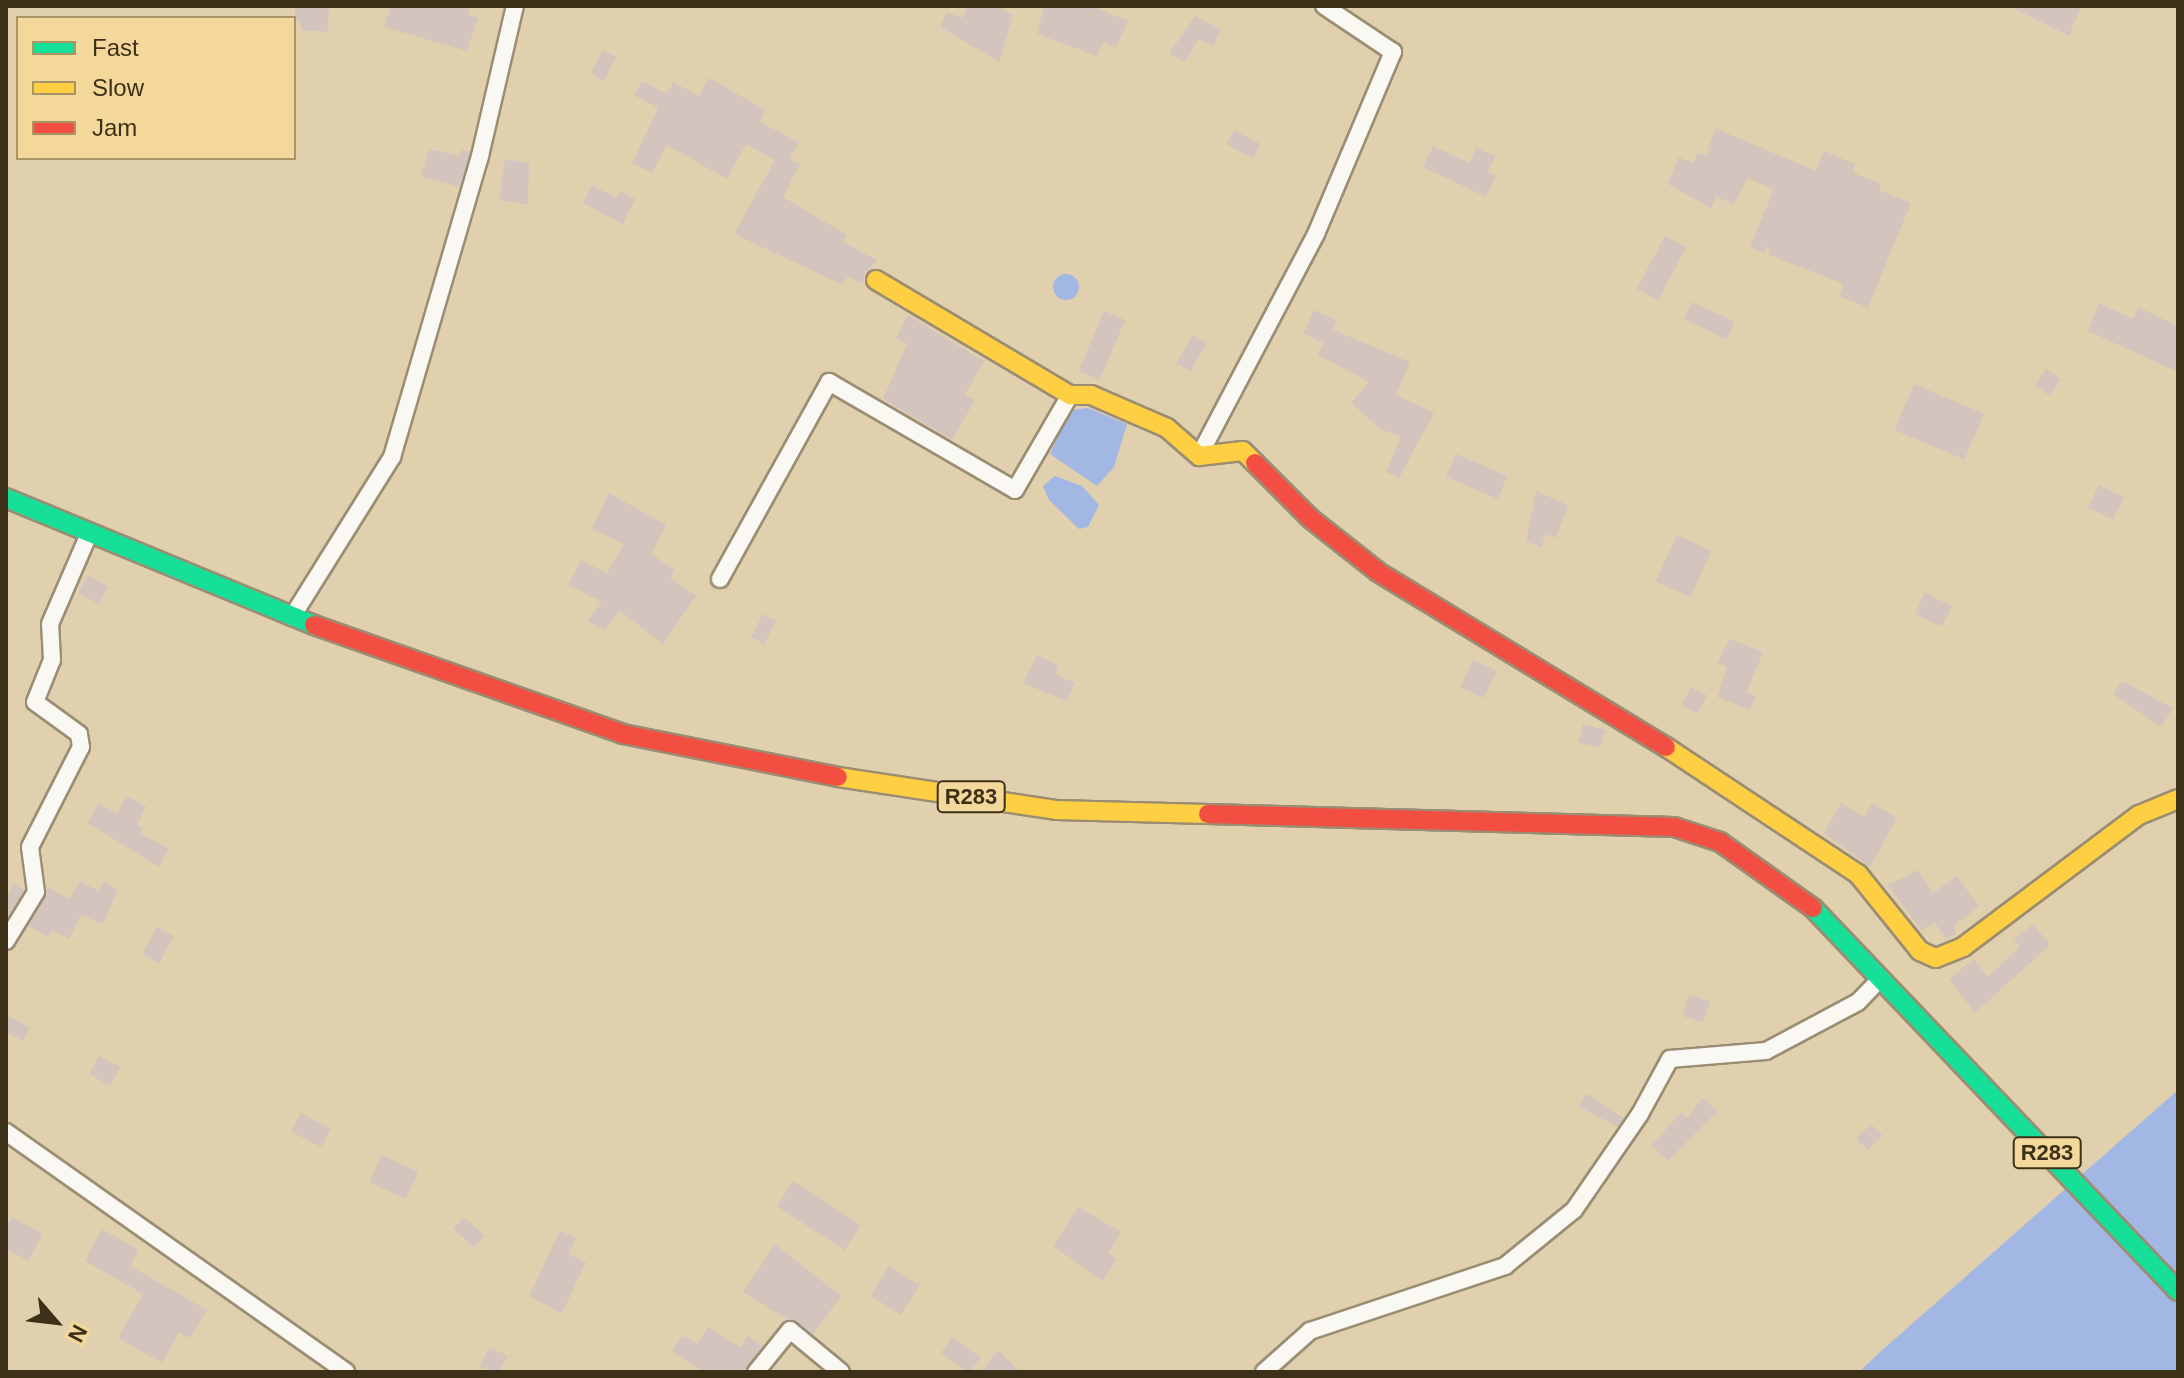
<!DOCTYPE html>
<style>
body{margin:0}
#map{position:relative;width:2184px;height:1378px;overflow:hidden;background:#e0d0ae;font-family:Arial,sans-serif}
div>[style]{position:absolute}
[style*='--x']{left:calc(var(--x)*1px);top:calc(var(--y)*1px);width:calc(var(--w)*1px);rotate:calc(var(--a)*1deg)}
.water>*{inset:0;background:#a3b7e4}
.round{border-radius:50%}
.building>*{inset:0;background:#d4c4be;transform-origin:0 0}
.roads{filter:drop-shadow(2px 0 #9a8d73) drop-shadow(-2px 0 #9a8d73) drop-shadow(0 2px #9a8d73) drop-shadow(0 -2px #9a8d73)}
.street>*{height:16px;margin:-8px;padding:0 8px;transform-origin:8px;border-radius:8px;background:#faf8f3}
.fast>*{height:18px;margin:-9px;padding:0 9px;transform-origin:9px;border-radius:9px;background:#16e098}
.slow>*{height:18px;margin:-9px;padding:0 9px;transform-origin:9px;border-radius:9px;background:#ffcf43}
.jam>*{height:18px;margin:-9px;padding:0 9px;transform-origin:9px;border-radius:9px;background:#f24e42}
span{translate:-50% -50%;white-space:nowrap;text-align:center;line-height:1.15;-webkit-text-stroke:8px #f4d79a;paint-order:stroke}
.shield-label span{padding:2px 6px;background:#f4d79a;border:2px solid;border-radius:6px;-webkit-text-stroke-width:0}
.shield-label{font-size:22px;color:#3c3118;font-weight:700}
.frame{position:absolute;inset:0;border:8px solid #3c3118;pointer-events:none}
.legend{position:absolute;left:16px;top:16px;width:280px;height:144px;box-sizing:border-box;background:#f4d79a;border:2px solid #aa9566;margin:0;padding:10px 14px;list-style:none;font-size:24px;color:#3c3118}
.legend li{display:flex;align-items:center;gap:16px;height:40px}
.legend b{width:40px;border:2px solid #aa9566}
.north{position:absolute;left:16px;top:1282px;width:80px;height:80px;-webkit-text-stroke:6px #f4d79a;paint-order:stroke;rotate:118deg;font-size:22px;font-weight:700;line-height:32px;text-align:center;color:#3c3118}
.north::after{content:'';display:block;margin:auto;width:28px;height:36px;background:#3c3118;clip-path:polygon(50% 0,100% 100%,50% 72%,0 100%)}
</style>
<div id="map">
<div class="water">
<i class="round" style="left:1053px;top:274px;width:26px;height:26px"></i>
<i style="clip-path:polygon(1088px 408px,1127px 424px,1114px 467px,1097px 486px,1050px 454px,1070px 410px)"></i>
<i style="clip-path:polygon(1055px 476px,1082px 486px,1099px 505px,1088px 527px,1079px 529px,1049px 500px,1043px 486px)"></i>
<i style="clip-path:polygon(2178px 1090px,2178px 1372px,1859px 1372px,1880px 1352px)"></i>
</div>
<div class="building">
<i style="clip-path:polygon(295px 6px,329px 6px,328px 32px,301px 30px,301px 21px,294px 21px)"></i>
<i style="clip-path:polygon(391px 6px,471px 6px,468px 15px,478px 18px,467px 51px,384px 27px)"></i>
<i style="clip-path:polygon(968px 6px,1005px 6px,1003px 11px,1013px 15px,999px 62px,940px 27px,947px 12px,962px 18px)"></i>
<i style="clip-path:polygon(1044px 6px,1092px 6px,1128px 21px,1116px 48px,1103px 42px,1097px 56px,1037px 34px)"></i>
<i style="clip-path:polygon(2009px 6px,2081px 6px,2069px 36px)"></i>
<i style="clip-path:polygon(1195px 16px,1221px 29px,1213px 46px,1198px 39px,1185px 62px,1169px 54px)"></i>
<i style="left:603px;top:50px;width:15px;height:27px;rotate:28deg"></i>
<i style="clip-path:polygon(709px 78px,766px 110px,760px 122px,799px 142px,790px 159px,800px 164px,783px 197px,847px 235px,843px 242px,877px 260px,864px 274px,863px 284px,848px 276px,843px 285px,734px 234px,775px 160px,746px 144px,727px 179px,667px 145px,652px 173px,632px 163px,658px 108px,634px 95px,642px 81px,667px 94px,673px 82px,699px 96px)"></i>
<i style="clip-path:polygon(1715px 128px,1816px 171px,1824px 151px,1855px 164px,1852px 172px,1881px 184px,1879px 190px,1911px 203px,1868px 308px,1839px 296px,1844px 284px,1769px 255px,1768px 245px,1764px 253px,1750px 247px,1774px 189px,1747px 178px,1734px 205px,1716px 196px,1711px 208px,1668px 184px,1678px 157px,1693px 163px,1697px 153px,1706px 156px)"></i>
<i style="left:1234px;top:130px;width:30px;height:16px;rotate:28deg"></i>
<i style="clip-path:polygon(1433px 146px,1469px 163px,1476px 148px,1495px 156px,1488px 171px,1496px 176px,1486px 197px,1423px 167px)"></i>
<i style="clip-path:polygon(429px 149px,459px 156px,461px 149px,470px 152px,460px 187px,421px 176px)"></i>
<i style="clip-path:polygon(505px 159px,529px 163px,528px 205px,499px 200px)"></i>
<i style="clip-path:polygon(592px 185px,617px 198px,621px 191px,635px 199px,623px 224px,583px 203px)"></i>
<i style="left:1665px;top:236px;width:24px;height:60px;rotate:28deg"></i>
<i style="left:1692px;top:302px;width:47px;height:19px;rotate:25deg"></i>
<i style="clip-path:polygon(2099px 303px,2133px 319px,2138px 307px,2178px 326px,2178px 372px,2088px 331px)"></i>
<i style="clip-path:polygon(1314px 310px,1336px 320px,1333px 330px,1410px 362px,1396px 395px,1434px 413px,1399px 478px,1386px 472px,1401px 437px,1381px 429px,1351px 403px,1369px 382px,1318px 355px,1323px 343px,1303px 333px)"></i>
<i style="left:1104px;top:311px;width:23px;height:65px;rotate:23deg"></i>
<i style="clip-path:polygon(908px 315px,984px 361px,965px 394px,975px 400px,952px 440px,883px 399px,907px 344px,896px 338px)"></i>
<i style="left:1193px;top:335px;width:16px;height:33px;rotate:30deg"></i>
<i style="left:2046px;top:369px;width:18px;height:20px;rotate:34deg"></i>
<i style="left:1914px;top:384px;width:76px;height:50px;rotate:23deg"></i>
<i style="left:1456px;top:454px;width:56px;height:25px;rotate:23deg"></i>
<i style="left:2099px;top:485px;width:28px;height:25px;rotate:26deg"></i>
<i style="clip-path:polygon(1536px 491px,1568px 505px,1556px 538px,1546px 534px,1541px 547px,1526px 541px)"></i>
<i style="clip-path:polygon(609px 493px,666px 525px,651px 554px,675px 570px,670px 578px,696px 596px,663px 644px,620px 611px,604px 631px,588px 620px,602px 602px,568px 585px,581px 560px,607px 573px,624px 544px,592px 529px)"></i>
<i style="left:1677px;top:535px;width:38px;height:51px;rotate:25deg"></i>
<i style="left:88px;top:575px;width:24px;height:20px;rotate:30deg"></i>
<i style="left:1925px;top:593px;width:30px;height:23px;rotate:26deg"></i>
<i style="left:763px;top:614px;width:15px;height:26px;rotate:28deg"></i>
<i style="clip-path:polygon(1730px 639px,1763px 652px,1747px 692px,1756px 696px,1750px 710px,1717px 697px,1727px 667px,1717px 663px)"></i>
<i style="clip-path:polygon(1037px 655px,1059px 666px,1055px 674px,1075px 683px,1066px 701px,1023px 683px)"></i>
<i style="left:1473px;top:660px;width:26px;height:30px;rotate:25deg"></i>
<i style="clip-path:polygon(2122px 681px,2173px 708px,2161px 727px,2113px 694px)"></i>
<i style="left:1691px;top:687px;width:18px;height:21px;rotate:27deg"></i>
<i style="left:1583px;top:724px;width:23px;height:19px;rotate:15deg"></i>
<i style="clip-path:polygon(126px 796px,146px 806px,137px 825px,143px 828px,140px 833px,169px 849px,159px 867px,88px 823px,99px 803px,117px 814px)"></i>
<i style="clip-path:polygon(1841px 803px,1864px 817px,1872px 803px,1897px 818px,1870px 867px,1824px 833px)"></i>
<i style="clip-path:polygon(1918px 870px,1933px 893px,1957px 876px,1979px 907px,1954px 925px,1956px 935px,1946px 939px,1935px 923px,1921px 930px,1888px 885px)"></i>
<i style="clip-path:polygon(80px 881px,99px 891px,103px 882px,118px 889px,103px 924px,81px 915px,69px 939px,52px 930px,48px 937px,28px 926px,48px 887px,70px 899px)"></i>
<i style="clip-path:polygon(14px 884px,24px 890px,6px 920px,6px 898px)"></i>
<i style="clip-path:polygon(2033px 924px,2050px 945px,1975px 1013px,1949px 979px,1974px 959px,1988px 977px,2020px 947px,2014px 939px)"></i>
<i style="left:157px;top:927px;width:19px;height:31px;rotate:28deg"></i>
<i style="left:1689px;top:995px;width:22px;height:22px;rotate:18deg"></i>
<i style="clip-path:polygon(6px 1015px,30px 1028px,23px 1041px,6px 1032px)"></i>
<i style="left:99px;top:1056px;width:24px;height:21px;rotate:28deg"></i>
<i style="clip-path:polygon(1586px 1093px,1624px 1118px,1618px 1127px,1579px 1107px)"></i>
<i style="clip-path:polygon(1702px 1098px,1718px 1111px,1668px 1161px,1651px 1145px,1682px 1112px,1687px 1118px)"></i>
<i style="left:301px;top:1113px;width:34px;height:21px;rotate:28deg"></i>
<i style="left:1871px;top:1124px;width:16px;height:21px;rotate:45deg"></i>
<i style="left:382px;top:1155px;width:40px;height:30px;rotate:25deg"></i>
<i style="left:793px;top:1181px;width:81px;height:30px;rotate:33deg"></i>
<i style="clip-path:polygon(1078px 1207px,1121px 1232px,1108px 1253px,1117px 1259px,1102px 1281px,1053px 1246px)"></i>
<i style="clip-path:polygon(12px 1217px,43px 1234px,28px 1261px,6px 1249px,6px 1228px)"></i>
<i style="left:464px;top:1217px;width:28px;height:16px;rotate:42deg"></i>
<i style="clip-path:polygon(102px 1229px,139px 1250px,130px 1266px,207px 1310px,190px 1338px,179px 1332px,162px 1363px,118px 1338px,143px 1294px,85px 1261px)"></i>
<i style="clip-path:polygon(560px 1231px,576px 1238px,568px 1254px,586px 1262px,562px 1313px,529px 1296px)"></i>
<i style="clip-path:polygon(775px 1244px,841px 1296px,813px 1335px,743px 1292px)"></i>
<i style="left:889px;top:1266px;width:36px;height:35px;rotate:32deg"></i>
<i style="clip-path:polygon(708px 1327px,740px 1347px,748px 1336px,763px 1346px,745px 1372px,704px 1372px,672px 1352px,682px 1335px,697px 1344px)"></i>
<i style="left:952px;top:1337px;width:35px;height:20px;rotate:35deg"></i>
<i style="clip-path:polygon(490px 1347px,508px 1356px,499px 1372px,479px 1367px)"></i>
<i style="clip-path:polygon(998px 1350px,1020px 1372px,981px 1372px)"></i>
</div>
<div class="roads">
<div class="street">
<i style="--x:1199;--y:456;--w:251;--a:-62.2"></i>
<i style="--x:1316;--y:234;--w:198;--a:-67.1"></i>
<i style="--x:1393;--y:52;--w:83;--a:-146.3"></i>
<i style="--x:720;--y:579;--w:225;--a:-61"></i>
<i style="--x:829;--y:382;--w:215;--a:30.1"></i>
<i style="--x:1015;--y:490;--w:110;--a:-59.9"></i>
<i style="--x:292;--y:617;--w:189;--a:-58"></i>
<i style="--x:392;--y:457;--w:314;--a:-73.7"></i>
<i style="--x:480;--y:156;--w:154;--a:-76.9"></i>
<i style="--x:6;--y:941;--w:57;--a:-58.5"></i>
<i style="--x:36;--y:892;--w:45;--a:-97.6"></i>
<i style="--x:30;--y:847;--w:112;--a:-63"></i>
<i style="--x:81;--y:747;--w:13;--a:-99"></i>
<i style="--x:79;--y:734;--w:54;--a:-144"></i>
<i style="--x:35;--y:702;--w:45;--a:-68"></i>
<i style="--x:52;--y:660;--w:36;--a:-93"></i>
<i style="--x:50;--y:624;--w:98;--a:-66.6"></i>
<i style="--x:6;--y:1132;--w:416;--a:35.2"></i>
<i style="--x:756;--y:1372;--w:54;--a:-51"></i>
<i style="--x:790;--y:1330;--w:66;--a:39.5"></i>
<i style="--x:1264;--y:1372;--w:62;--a:-41.7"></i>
<i style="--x:1310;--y:1331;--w:206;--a:-18.4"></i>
<i style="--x:1505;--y:1266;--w:89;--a:-39.1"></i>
<i style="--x:1574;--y:1210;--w:116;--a:-55.5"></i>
<i style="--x:1640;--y:1114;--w:63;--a:-61.4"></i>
<i style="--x:1670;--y:1059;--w:96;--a:-4.8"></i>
<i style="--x:1766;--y:1051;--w:104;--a:-28"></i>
<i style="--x:1858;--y:1002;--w:33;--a:-46"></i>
</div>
<div class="fast">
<i style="--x:6;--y:498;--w:333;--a:22.4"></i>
<i style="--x:1813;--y:908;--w:529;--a:46.38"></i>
</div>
<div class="slow">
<i style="--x:876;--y:280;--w:226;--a:30.7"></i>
<i style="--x:1070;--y:395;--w:21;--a:0"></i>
<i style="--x:1091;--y:395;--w:83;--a:23.5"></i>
<i style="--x:1167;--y:428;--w:43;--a:41.2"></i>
<i style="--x:1199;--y:456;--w:44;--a:-6.5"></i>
<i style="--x:1243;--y:451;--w:17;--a:45"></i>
<i style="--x:1666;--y:747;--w:230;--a:33.5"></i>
<i style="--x:1858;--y:874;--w:99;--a:51.2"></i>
<i style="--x:1920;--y:951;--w:17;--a:24"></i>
<i style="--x:1936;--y:958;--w:29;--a:-22"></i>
<i style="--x:1963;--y:947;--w:220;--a:-36.9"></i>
<i style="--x:2139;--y:815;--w:42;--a:-22.3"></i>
<i style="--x:838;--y:777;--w:220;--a:8.6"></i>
<i style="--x:1056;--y:810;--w:152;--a:1.5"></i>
</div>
<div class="jam">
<i style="--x:1255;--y:463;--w:79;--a:45"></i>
<i style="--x:1311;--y:519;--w:85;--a:38.3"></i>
<i style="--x:1378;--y:572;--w:337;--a:31.3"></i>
<i style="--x:314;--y:625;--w:328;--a:19.4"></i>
<i style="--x:623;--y:734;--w:219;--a:11.3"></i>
<i style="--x:1208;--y:814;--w:466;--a:1.6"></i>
<i style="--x:1674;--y:827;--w:48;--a:18.1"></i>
<i style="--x:1720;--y:842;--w:114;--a:35.4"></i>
</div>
</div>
<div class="shield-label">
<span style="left:971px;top:797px">R283</span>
<span style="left:2047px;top:1153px">R283</span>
</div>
<div class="frame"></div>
<ul class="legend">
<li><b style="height:10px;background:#16e098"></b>Fast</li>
<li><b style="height:10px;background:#ffcf43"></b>Slow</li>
<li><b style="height:10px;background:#f24e42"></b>Jam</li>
</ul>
<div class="north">N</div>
</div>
